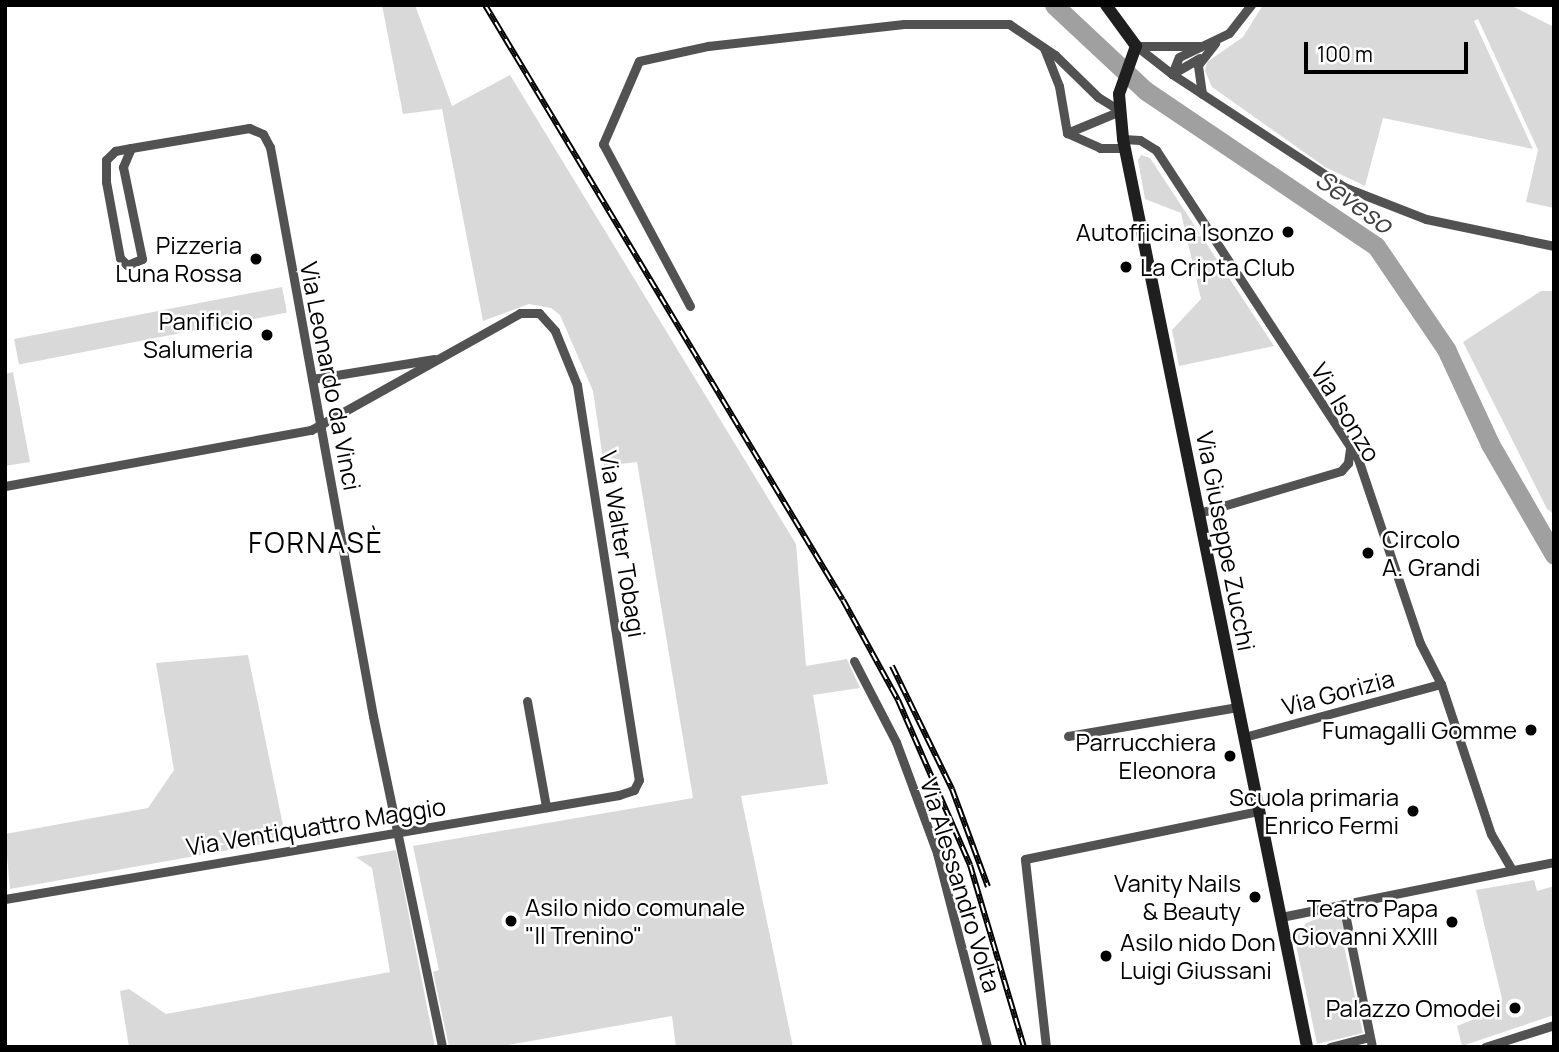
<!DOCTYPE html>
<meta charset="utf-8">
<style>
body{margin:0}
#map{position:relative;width:1559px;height:1052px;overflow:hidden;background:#fff;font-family:Manrope,sans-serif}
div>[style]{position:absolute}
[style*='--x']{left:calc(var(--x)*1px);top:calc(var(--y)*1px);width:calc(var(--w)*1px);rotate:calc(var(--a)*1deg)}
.green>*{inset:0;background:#d9d9d9;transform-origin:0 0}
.river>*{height:19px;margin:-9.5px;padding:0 9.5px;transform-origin:9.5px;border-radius:9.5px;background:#a0a0a0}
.street>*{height:9px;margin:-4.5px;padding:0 4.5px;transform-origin:4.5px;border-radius:4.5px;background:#525252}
.secondary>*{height:12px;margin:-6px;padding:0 6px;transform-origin:6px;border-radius:6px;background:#1f1f1f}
.rail>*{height:6px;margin-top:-3px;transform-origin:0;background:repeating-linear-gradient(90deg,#fff 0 10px,#000 0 20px);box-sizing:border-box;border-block:2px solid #000}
.dots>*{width:19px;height:19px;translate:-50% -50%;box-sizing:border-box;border:4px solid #fff;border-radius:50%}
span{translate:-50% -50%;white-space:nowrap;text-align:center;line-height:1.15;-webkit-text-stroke:5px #fff;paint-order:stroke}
.poi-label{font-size:24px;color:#000}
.right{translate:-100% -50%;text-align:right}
.left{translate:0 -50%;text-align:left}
.street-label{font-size:24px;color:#000}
.water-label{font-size:26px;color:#414141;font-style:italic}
.quarter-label{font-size:28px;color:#000;letter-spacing:2px}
.frame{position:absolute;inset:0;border:7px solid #000;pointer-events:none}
.scale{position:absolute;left:1304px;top:42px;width:164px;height:32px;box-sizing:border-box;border:4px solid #000;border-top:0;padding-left:9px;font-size:21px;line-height:24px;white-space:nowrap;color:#000;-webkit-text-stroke:5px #fff;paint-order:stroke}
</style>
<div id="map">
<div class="green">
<i style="clip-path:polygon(382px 5px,415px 5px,452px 106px,510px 75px,796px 544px,806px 666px,847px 659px,860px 688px,813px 695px,828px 784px,741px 796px,793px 1047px,676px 1047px,672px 1016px,496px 1047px,449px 1047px,433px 972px,439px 970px,413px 846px,693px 798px,637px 462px,604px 466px,593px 391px,560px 315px,551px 308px,529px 304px,483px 321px,442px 109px,403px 114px)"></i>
<i style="clip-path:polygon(1263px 5px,1510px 5px,1554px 27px,1554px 208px,1526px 202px,1538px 150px,1478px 19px,1474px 21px,1533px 149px,1383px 118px,1365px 186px,1325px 167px,1212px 87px,1205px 71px,1207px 62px,1243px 37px)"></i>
<i style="clip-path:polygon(1141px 155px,1150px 158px,1274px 346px,1179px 366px,1172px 330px,1201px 299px,1181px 213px,1145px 199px,1138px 160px)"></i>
<i style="left:282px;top:287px;width:26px;height:273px;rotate:79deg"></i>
<i style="clip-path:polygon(1541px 291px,1554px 291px,1554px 514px,1547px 509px,1463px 342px)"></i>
<i style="clip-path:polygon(13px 372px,30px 462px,5px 466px,5px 374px)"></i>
<i style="clip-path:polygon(248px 655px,286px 840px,10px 889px,5px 834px,148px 808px,174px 770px,156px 663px)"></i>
<i style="clip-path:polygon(396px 850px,435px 1047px,129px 1047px,120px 991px,129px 989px,166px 1014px,390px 972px,372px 868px,356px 857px)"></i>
<i style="clip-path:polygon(1534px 880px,1537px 891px,1554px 886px,1554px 1015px,1462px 1046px,1457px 1026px,1497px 1010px,1495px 1002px,1502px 999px,1476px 890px)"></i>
<i style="clip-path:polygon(1335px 912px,1342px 915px,1346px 930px,1342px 937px,1363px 1033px,1317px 1044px,1295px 940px,1306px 923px)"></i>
</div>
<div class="river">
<i style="--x:1054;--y:5;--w:126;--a:43.1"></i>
<i style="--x:1146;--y:91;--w:277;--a:34"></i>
<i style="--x:1376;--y:246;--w:125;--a:55.8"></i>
<i style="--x:1446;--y:349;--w:105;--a:65.1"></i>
<i style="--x:1490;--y:444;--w:128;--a:60"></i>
</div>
<div class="street">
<i style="--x:1136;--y:46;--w:46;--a:37.9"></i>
<i style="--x:1172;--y:74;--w:206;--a:33.3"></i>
<i style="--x:1344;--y:187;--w:88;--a:21.3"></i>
<i style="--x:1426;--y:219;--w:131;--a:11.9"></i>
<i style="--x:1136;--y:46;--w:63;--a:0"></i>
<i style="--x:1044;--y:48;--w:41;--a:68.5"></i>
<i style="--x:1059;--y:86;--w:48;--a:80.3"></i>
<i style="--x:1172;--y:74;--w:18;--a:-68"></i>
<i style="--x:1179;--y:57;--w:55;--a:-25.6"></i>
<i style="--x:1229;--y:33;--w:36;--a:-52"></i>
<i style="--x:1172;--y:74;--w:32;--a:-30"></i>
<i style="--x:1202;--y:94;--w:29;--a:-98"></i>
<i style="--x:1198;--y:65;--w:28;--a:-52"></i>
<i style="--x:1067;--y:133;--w:36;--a:24"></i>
<i style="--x:1100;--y:148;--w:24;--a:0"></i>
<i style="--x:1067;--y:133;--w:57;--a:-22.5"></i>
<i style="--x:1123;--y:139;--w:17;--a:3"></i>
<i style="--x:1140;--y:140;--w:19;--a:32"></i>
<i style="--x:1156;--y:150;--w:369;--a:56.8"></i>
<i style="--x:1358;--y:459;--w:194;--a:71.4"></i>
<i style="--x:1420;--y:643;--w:46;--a:62.9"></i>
<i style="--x:1441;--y:684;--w:158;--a:71.6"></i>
<i style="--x:1491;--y:834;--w:42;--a:59.7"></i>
<i style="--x:131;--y:148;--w:21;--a:113"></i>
<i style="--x:123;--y:167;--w:94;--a:78.3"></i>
<i style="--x:142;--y:259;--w:16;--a:158"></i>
<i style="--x:127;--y:265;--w:10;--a:-135"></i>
<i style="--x:120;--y:258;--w:77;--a:-100.4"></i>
<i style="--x:106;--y:182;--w:22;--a:-90"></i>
<i style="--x:106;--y:160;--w:13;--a:-45"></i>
<i style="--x:115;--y:151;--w:16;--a:-11"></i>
<i style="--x:131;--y:148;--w:120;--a:-9.6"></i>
<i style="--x:249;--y:128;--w:15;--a:23"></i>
<i style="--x:263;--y:134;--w:15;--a:62"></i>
<i style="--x:270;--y:147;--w:578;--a:79.74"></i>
<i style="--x:373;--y:716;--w:338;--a:78.2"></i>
<i style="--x:690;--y:306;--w:184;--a:-118.2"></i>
<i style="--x:603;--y:144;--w:90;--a:-66.6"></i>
<i style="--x:639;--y:61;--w:71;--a:-12.3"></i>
<i style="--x:708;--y:46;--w:197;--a:-6.4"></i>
<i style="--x:904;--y:24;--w:105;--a:0"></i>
<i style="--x:1009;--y:24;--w:55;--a:34"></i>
<i style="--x:1055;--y:55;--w:60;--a:44.3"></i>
<i style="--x:1098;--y:97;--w:26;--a:32"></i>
<i style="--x:312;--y:379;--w:124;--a:-9.3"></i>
<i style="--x:5;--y:486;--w:311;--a:-10.4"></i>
<i style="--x:311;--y:430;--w:240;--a:-29.2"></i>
<i style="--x:520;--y:313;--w:19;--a:0"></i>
<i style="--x:539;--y:313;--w:24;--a:48"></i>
<i style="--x:555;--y:331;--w:58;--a:67.8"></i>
<i style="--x:577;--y:385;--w:400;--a:81.1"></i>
<i style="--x:639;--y:780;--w:11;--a:117"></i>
<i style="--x:634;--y:790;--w:16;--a:162"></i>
<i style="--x:619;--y:795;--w:623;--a:170.39"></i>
<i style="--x:1199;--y:513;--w:148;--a:-16.5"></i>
<i style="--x:1341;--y:471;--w:11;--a:-49"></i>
<i style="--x:1348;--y:463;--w:14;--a:-82"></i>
<i style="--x:854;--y:661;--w:91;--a:62.6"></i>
<i style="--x:896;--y:742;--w:118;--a:69.7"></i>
<i style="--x:937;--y:853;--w:200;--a:75.5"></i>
<i style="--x:527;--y:701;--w:108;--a:79.8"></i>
<i style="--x:1068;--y:736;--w:172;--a:-9.7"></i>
<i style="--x:1244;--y:737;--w:204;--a:-15.1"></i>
<i style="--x:1343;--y:904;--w:146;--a:78.5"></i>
<i style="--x:1281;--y:917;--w:278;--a:-11.4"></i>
<i style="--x:1046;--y:1047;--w:189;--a:-96.4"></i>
<i style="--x:1025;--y:859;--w:239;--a:-11.6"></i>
<i style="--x:1330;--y:1047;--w:40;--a:-14.4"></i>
<i style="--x:1485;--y:1047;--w:72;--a:-17.7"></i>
</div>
<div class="secondary">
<i style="--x:1106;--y:5;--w:51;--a:53.8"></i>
<i style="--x:1136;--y:46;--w:51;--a:109.5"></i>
<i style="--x:1119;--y:94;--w:45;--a:84.9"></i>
<i style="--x:1123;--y:139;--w:926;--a:78.54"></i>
</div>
<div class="rail">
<i style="--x:485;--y:5;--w:694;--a:58.97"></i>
<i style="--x:843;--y:600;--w:114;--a:61.2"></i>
<i style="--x:898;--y:700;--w:180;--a:66.4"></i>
<i style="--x:970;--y:865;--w:190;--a:73.5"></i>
<i style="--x:892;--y:666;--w:137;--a:64"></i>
<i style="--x:952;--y:789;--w:104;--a:69.8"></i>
</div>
<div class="dots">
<i style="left:1288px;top:232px;background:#000"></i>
<i style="left:256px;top:259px;background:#000"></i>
<i style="left:1126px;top:267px;background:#000"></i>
<i style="left:267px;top:335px;background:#000"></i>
<i style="left:1368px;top:553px;background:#000"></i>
<i style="left:1531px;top:730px;background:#000"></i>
<i style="left:1230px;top:756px;background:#000"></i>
<i style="left:1413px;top:811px;background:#000"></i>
<i style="left:1255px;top:897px;background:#000"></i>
<i style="left:511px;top:921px;background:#000"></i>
<i style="left:1452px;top:922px;background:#000"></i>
<i style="left:1106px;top:956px;background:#000"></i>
<i style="left:1515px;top:1008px;background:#000"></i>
</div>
<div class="poi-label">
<span class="right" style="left:1274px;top:232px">Autofficina Isonzo</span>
<span class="right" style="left:242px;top:259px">Pizzeria<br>Luna Rossa</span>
<span class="left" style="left:1140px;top:267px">La Cripta Club</span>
<span class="right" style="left:253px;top:335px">Panificio<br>Salumeria</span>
<span class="left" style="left:1382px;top:553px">Circolo<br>A. Grandi</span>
<span class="right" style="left:1517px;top:730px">Fumagalli Gomme</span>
<span class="right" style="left:1216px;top:756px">Parrucchiera<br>Eleonora</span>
<span class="right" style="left:1399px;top:811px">Scuola primaria<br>Enrico Fermi</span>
<span class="right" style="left:1241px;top:897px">Vanity Nails<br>&amp; Beauty</span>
<span class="left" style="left:525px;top:921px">Asilo nido comunale<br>"Il Trenino"</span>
<span class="right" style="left:1438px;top:922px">Teatro Papa<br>Giovanni XXIII</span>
<span class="left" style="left:1120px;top:956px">Asilo nido Don<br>Luigi Giussani</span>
<span class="right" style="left:1501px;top:1008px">Palazzo Omodei</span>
</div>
<div class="street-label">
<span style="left:331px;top:376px;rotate:79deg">Via Leonardo da Vinci</span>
<span style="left:1346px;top:412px;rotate:59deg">Via Isonzo</span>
<span style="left:1226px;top:541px;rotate:79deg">Via Giuseppe Zucchi</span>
<span style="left:623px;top:544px;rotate:81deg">Via Walter Tobagi</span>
<span style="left:1338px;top:692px;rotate:-15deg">Via Gorizia</span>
<span style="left:316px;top:826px;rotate:-9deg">Via Ventiquattro Maggio</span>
<span style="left:961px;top:885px;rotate:73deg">Via Alessandro Volta</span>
</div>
<div class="water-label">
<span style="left:1354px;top:202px;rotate:36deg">Seveso</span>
</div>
<div class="quarter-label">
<span style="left:316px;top:542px">FORNASÈ</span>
</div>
<div class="frame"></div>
<div class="scale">100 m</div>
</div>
